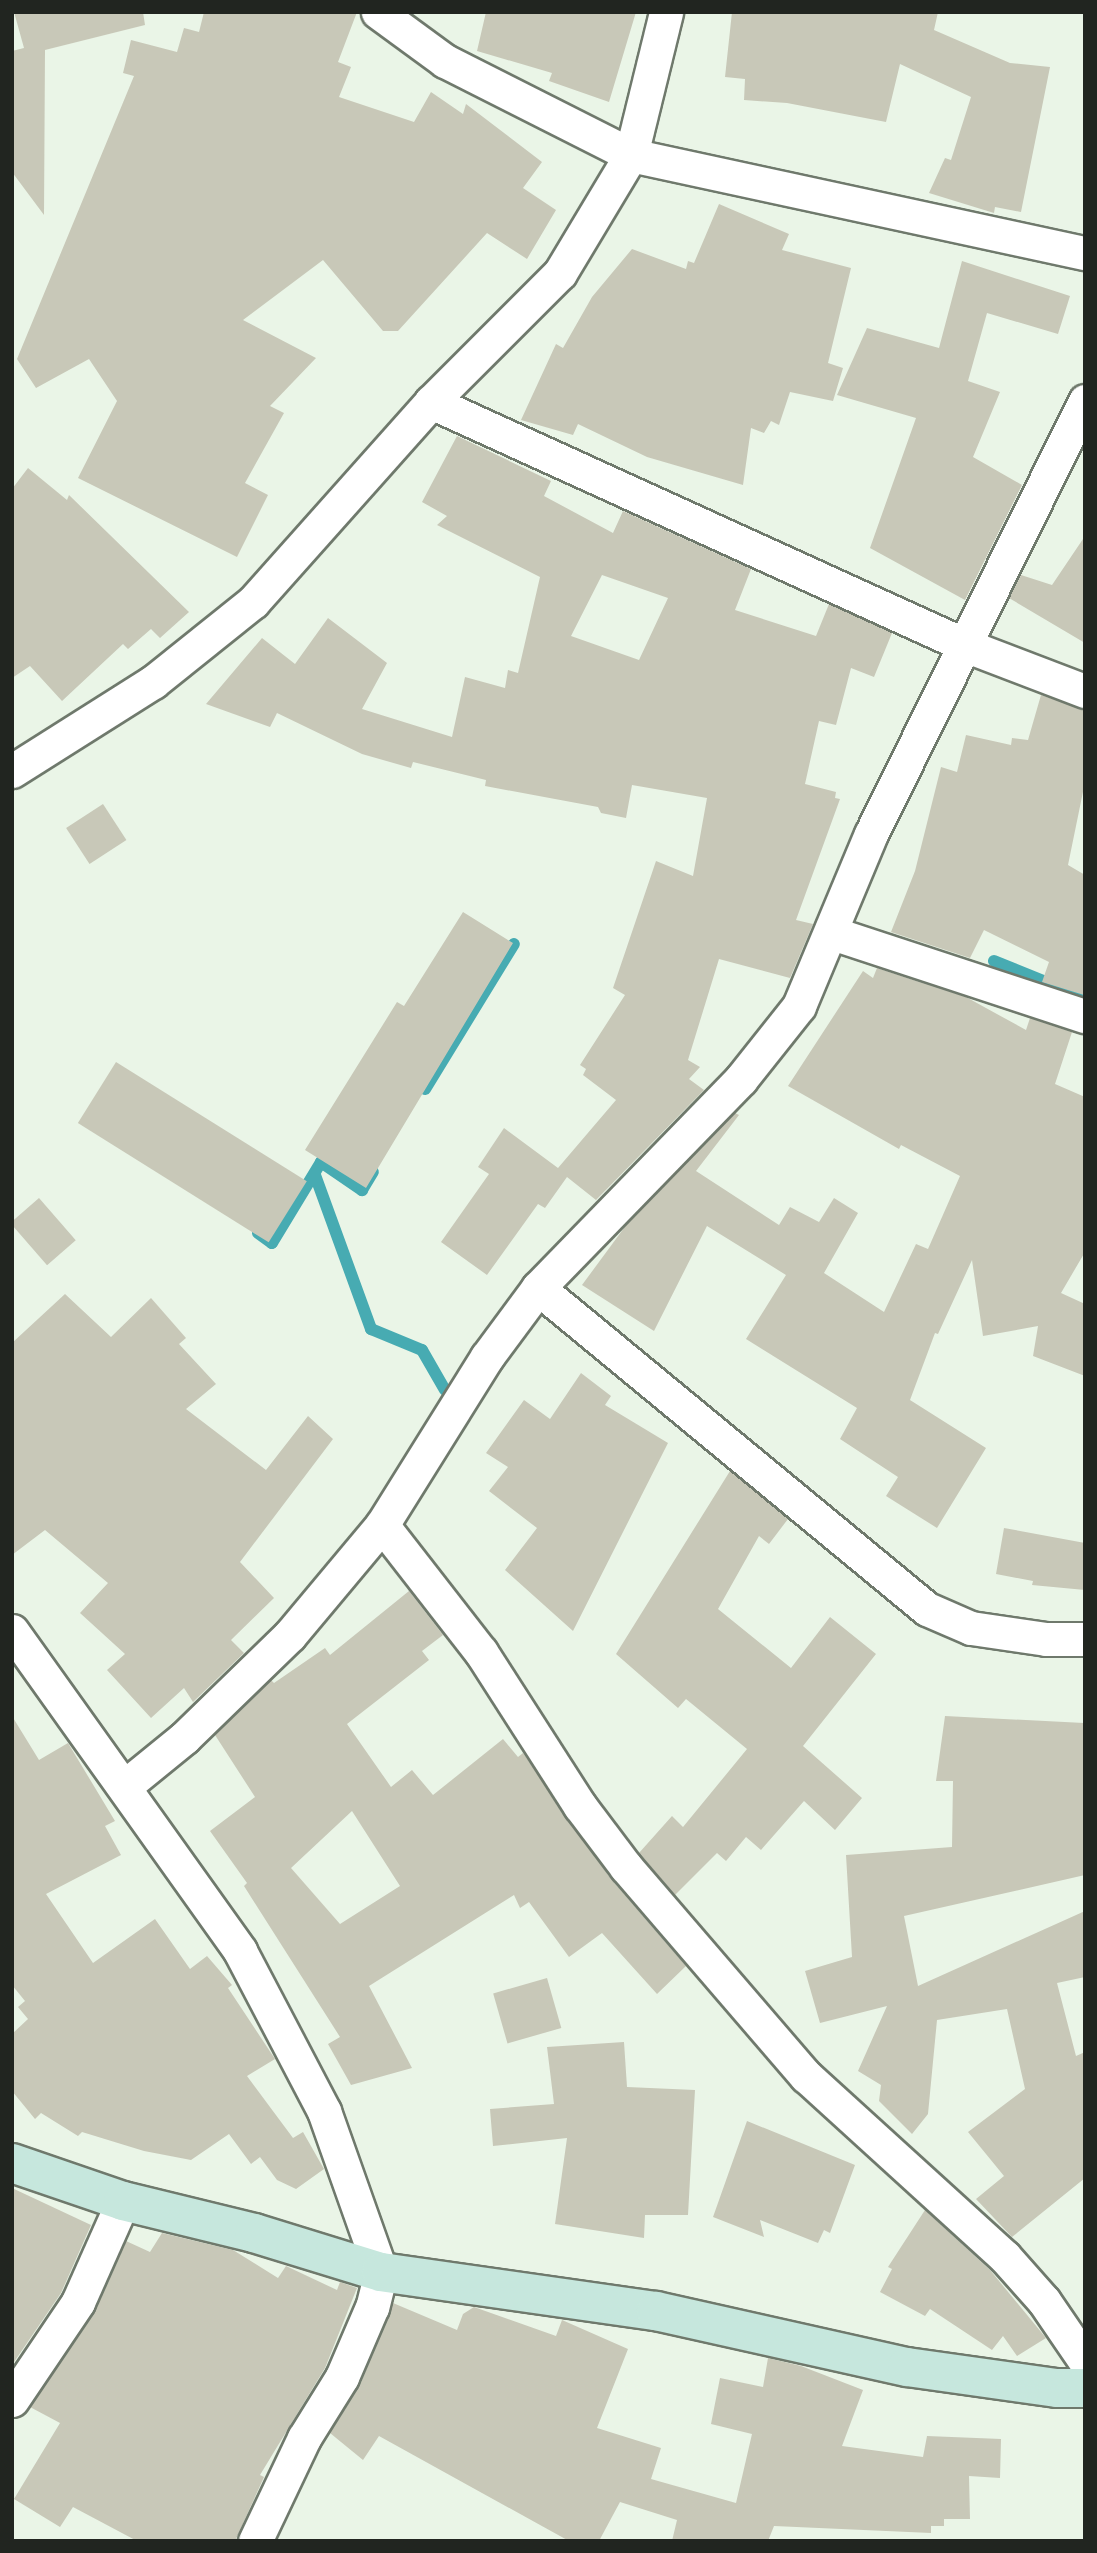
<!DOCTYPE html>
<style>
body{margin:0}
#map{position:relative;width:1097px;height:2553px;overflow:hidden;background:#eaf5e7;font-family:"IBM Plex Sans",sans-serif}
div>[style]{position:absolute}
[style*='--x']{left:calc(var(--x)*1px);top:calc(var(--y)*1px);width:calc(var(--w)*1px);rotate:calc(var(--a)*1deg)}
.stream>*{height:12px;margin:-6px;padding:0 6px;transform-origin:6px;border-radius:6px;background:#47abb2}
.building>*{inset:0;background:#c8c8b8;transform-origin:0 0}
.roads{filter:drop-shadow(2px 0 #6f796c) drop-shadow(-2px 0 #6f796c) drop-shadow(0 2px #6f796c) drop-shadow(0 -2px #6f796c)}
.street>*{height:33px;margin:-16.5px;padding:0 16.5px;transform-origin:16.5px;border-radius:16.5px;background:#fff}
.secondary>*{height:38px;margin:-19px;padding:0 19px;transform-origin:19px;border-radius:19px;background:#c6e7dd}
span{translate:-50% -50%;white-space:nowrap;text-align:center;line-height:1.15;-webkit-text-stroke:6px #eaf5e7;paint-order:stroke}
.frame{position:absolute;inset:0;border:14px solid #212520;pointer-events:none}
</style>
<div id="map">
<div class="stream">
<i style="--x:994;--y:961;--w:98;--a:22.1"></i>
<i style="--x:425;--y:1089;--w:170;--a:-58.5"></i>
<i style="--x:315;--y:1175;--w:164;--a:70"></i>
<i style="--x:371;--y:1329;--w:55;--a:22.4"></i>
<i style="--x:422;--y:1350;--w:46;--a:60.1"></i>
<i style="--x:258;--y:1233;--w:17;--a:36"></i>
<i style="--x:272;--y:1243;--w:95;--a:-58.8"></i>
<i style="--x:321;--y:1162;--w:50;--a:34.3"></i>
<i style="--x:362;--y:1190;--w:21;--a:-59"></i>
</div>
<div class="building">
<i style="clip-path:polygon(14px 12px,143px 12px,145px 25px,45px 50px,44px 215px,12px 172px,12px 51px,24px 48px)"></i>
<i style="clip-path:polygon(204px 12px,357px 12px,338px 62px,351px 67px,339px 97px,414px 122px,431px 92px,463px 114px,466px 104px,542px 162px,523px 188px,556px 210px,527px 259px,487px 233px,398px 331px,383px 331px,323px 260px,243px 320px,316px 358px,270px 406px,284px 413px,245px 483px,268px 495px,237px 557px,78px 478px,117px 401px,89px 359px,36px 388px,17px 359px,134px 76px,123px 73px,131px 40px,177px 52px,184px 28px,199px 32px)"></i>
<i style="clip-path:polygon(486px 12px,636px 12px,609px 102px,549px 81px,552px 73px,477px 51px)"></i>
<i style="clip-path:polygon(732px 12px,938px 12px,934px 30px,1010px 63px,1050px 67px,1021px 212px,995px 207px,994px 213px,929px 193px,945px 158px,951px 160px,971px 97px,900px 64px,886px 122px,787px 103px,744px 100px,745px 79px,725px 77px)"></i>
<i style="clip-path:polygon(719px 204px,789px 234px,782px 250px,851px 268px,828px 363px,843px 368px,833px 401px,790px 392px,779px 425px,771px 421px,764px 433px,751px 428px,743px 485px,647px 457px,578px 424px,573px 435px,521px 420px,556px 344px,563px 348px,592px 297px,632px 249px,686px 269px,688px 261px,694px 263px)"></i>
<i style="clip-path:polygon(962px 261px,1070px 296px,1058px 334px,987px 313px,968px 381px,1000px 392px,973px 457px,1022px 485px,965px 600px,870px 548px,916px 418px,837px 395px,867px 328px,939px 348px)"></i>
<i style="clip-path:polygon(evenodd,457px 436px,551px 481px,544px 496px,613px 533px,623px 511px,751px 569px,735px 610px,816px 636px,829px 604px,892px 633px,874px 677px,851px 668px,836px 725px,819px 721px,805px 784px,836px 792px,835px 798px,840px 799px,796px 920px,813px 924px,790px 978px,719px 959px,688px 1060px,700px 1067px,689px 1079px,704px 1090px,596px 1200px,567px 1177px,545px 1208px,538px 1204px,487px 1275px,441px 1242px,489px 1174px,478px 1167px,504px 1128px,558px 1168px,616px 1100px,583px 1075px,586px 1069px,580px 1065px,625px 995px,613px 988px,656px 861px,693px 876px,707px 798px,632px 785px,626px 818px,601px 813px,598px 807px,485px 786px,486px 780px,413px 762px,411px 768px,362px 754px,277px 713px,270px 727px,206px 704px,262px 638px,295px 664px,328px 618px,387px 663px,362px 709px,452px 737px,465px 677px,505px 688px,508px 670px,518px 673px,540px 577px,437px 525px,447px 516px,422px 502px,457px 436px,602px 575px,668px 598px,639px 660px,571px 636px,602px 575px)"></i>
<i style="clip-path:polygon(28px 468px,67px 500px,69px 495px,189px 612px,160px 638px,151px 629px,128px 649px,123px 644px,62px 701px,30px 666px,12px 678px,12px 489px)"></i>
<i style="clip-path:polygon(1085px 536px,1085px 643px,1009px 598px,1021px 575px,1052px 585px)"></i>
<i style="clip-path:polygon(1041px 695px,1085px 710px,1085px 782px,1068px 865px,1085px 875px,1084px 995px,1042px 982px,1049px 962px,984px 930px,970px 958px,891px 932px,915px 871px,941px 767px,957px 772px,966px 735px,1011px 745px,1012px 738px,1028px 740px)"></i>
<i style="left:103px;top:804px;width:43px;height:44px;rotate:57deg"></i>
<i style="clip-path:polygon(463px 912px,513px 943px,366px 1188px,305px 1150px,397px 1002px,404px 1006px)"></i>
<i style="clip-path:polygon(877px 968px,966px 997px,1026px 1030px,1030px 1018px,1072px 1032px,1055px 1084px,1085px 1097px,1085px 1252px,1061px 1293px,1085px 1304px,1085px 1376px,1033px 1356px,1038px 1326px,983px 1336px,972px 1260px,938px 1334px,935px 1333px,910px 1400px,986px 1448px,937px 1528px,886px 1496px,898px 1477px,840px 1439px,857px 1408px,746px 1339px,786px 1275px,707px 1226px,654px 1331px,582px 1285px,627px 1224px,735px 1113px,739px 1115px,696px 1171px,779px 1225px,790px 1207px,819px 1222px,834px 1198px,858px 1213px,824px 1273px,884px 1312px,916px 1244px,928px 1249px,960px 1176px,901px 1145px,899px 1149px,788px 1086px,863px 971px,873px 978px)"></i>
<i style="left:116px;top:1062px;width:225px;height:72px;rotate:32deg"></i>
<i style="left:39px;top:1198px;width:56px;height:38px;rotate:49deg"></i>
<i style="clip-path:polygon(65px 1294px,111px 1337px,151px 1298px,186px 1338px,179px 1344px,216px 1384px,186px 1409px,266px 1470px,308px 1416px,333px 1439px,240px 1562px,274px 1598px,231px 1640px,244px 1653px,193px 1702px,184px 1688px,151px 1718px,107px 1670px,125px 1654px,80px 1613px,108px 1583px,45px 1530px,12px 1555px,12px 1343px)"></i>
<i style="clip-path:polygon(581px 1373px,611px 1396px,605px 1405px,668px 1443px,573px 1631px,505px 1570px,537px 1528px,489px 1491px,508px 1467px,486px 1453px,524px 1400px,550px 1419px)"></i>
<i style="clip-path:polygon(730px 1471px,788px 1519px,769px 1544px,759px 1536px,718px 1609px,791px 1668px,830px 1617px,876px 1654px,803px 1746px,862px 1798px,835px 1830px,804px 1801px,761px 1850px,746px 1837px,726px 1861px,717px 1853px,675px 1895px,639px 1853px,672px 1816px,683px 1827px,747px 1749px,686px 1699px,678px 1708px,616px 1654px)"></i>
<i style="clip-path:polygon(1004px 1528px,1085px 1543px,1085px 1590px,1032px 1585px,1033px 1581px,996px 1574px)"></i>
<i style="clip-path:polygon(evenodd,409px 1591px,443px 1635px,422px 1651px,429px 1660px,347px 1724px,391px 1787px,412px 1770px,433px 1795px,503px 1739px,518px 1757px,523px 1753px,611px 1879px,686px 1966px,657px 1994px,602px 1933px,569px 1957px,529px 1902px,520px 1908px,514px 1895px,369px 1986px,412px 2068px,351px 2085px,328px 2044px,340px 2037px,244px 1886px,247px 1883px,210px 1831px,255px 1797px,215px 1735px,271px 1680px,274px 1683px,325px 1648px,330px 1655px,409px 1591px,352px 1811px,400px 1886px,340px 1924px,291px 1868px,352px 1811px)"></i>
<i style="clip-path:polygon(12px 1716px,39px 1760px,68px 1743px,115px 1821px,105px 1826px,121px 1855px,46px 1894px,93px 1963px,155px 1919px,190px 1969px,207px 1956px,232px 1985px,228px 1988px,275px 2059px,247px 2076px,293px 2138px,303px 2132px,324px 2169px,296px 2189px,277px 2180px,260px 2157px,251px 2164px,229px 2134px,191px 2160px,144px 2151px,82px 2132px,78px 2136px,41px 2113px,35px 2119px,12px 2091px,12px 2034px,28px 2019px,18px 2007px,25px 2001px,12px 1985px)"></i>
<i style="clip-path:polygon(945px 1716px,1084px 1723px,1085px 1875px,904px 1916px,918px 1986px,1085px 1911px,1085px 1977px,1057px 1983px,1076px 2056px,1085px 2052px,1085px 2178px,1012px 2237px,976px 2199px,1004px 2176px,968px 2132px,1025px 2089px,1007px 2009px,937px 2020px,928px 2114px,912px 2134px,879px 2101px,881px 2085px,858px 2071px,887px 2006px,820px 2023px,805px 1971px,852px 1957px,846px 1855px,952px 1847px,953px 1781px,936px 1781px)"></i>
<i style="left:547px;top:1978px;width:52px;height:56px;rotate:74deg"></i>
<i style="clip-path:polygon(624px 2042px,627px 2087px,695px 2090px,688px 2215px,645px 2215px,644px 2238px,555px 2224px,567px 2138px,493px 2146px,490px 2109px,554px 2104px,547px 2047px)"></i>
<i style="clip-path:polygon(747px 2121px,855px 2165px,830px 2233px,824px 2230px,818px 2243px,760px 2220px,764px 2237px,713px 2217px)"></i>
<i style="clip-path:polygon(12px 2188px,91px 2225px,61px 2293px,12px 2365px)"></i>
<i style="clip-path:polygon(925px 2210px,990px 2270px,1046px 2338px,1017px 2356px,1003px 2336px,992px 2350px,930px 2309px,925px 2316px,880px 2292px,892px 2269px,888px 2267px)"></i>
<i style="clip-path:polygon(162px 2233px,233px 2250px,278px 2278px,286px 2266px,337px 2290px,340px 2282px,357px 2288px,325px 2368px,260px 2475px,264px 2477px,235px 2541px,137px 2541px,73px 2507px,60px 2527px,14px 2499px,60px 2423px,30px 2407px,94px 2313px,126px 2241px,150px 2252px)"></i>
<i style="clip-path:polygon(393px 2303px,457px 2330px,463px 2314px,474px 2307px,556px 2336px,562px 2320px,628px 2349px,597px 2428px,661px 2448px,651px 2479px,736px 2503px,752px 2434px,711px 2424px,720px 2378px,763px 2387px,768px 2358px,801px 2366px,863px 2390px,842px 2446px,923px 2457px,927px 2436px,1001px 2439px,1000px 2478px,969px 2476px,970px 2519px,944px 2519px,944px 2526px,931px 2526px,931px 2533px,774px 2526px,768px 2541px,672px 2541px,677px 2520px,620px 2502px,599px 2541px,569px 2541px,379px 2436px,363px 2460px,330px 2433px,360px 2385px)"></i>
</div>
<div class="roads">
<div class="street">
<i style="--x:378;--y:12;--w:83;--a:36.2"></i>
<i style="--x:445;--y:61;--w:208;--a:26.8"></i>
<i style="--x:631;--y:155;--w:464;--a:12.2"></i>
<i style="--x:431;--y:402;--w:589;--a:24.48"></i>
<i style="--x:967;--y:646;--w:126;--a:20.9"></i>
<i style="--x:12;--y:771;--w:167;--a:-32.3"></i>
<i style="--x:153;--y:682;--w:128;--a:-38.7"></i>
<i style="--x:253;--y:602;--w:268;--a:-48.3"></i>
<i style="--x:431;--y:402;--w:182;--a:-45"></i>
<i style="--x:560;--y:273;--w:138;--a:-59"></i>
<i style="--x:631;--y:155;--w:147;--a:-76.2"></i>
<i style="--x:832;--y:933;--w:266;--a:18.2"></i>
<i style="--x:538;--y:1288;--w:504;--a:39.53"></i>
<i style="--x:927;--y:1609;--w:48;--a:23.4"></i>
<i style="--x:971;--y:1628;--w:76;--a:8.3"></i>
<i style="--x:1046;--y:1639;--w:39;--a:0"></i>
<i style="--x:382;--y:1525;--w:161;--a:52.1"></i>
<i style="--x:481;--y:1652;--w:183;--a:57.3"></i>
<i style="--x:580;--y:1806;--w:76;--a:53"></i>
<i style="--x:626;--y:1867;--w:276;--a:49.3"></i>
<i style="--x:806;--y:2076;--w:268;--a:42.3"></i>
<i style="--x:1004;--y:2256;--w:60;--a:48.4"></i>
<i style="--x:1044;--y:2301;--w:73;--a:55.7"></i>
<i style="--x:12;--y:1631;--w:393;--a:54.5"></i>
<i style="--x:240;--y:1951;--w:181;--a:62.3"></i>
<i style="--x:324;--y:2111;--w:171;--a:70.5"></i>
<i style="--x:381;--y:2272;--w:36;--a:104"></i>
<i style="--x:372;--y:2307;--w:76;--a:113.2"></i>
<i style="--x:342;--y:2377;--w:72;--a:121.9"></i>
<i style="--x:304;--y:2438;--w:114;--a:115.4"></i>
<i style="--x:125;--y:1786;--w:76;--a:-39.1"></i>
<i style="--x:184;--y:1738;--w:148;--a:-44.2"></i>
<i style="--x:290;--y:1635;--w:143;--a:-50.1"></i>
<i style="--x:382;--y:1525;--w:198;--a:-58"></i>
<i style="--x:487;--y:1357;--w:86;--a:-53.5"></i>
<i style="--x:538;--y:1288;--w:291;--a:-45.8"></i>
<i style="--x:741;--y:1079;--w:93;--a:-51.5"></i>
<i style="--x:799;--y:1006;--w:186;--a:-67.3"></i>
<i style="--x:871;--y:834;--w:483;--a:-63.7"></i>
<i style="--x:12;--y:2400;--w:118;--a:-56"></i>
<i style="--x:78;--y:2302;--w:111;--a:-66"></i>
</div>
<div class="secondary">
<i style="--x:12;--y:2163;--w:117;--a:18.9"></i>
<i style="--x:123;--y:2201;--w:135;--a:13.7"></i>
<i style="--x:254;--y:2233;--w:133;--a:17.1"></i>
<i style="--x:381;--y:2272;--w:278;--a:8.1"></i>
<i style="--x:656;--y:2311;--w:257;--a:12.6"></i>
<i style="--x:907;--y:2367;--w:151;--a:8"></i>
<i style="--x:1057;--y:2388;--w:28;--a:0"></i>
</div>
</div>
<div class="frame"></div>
</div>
